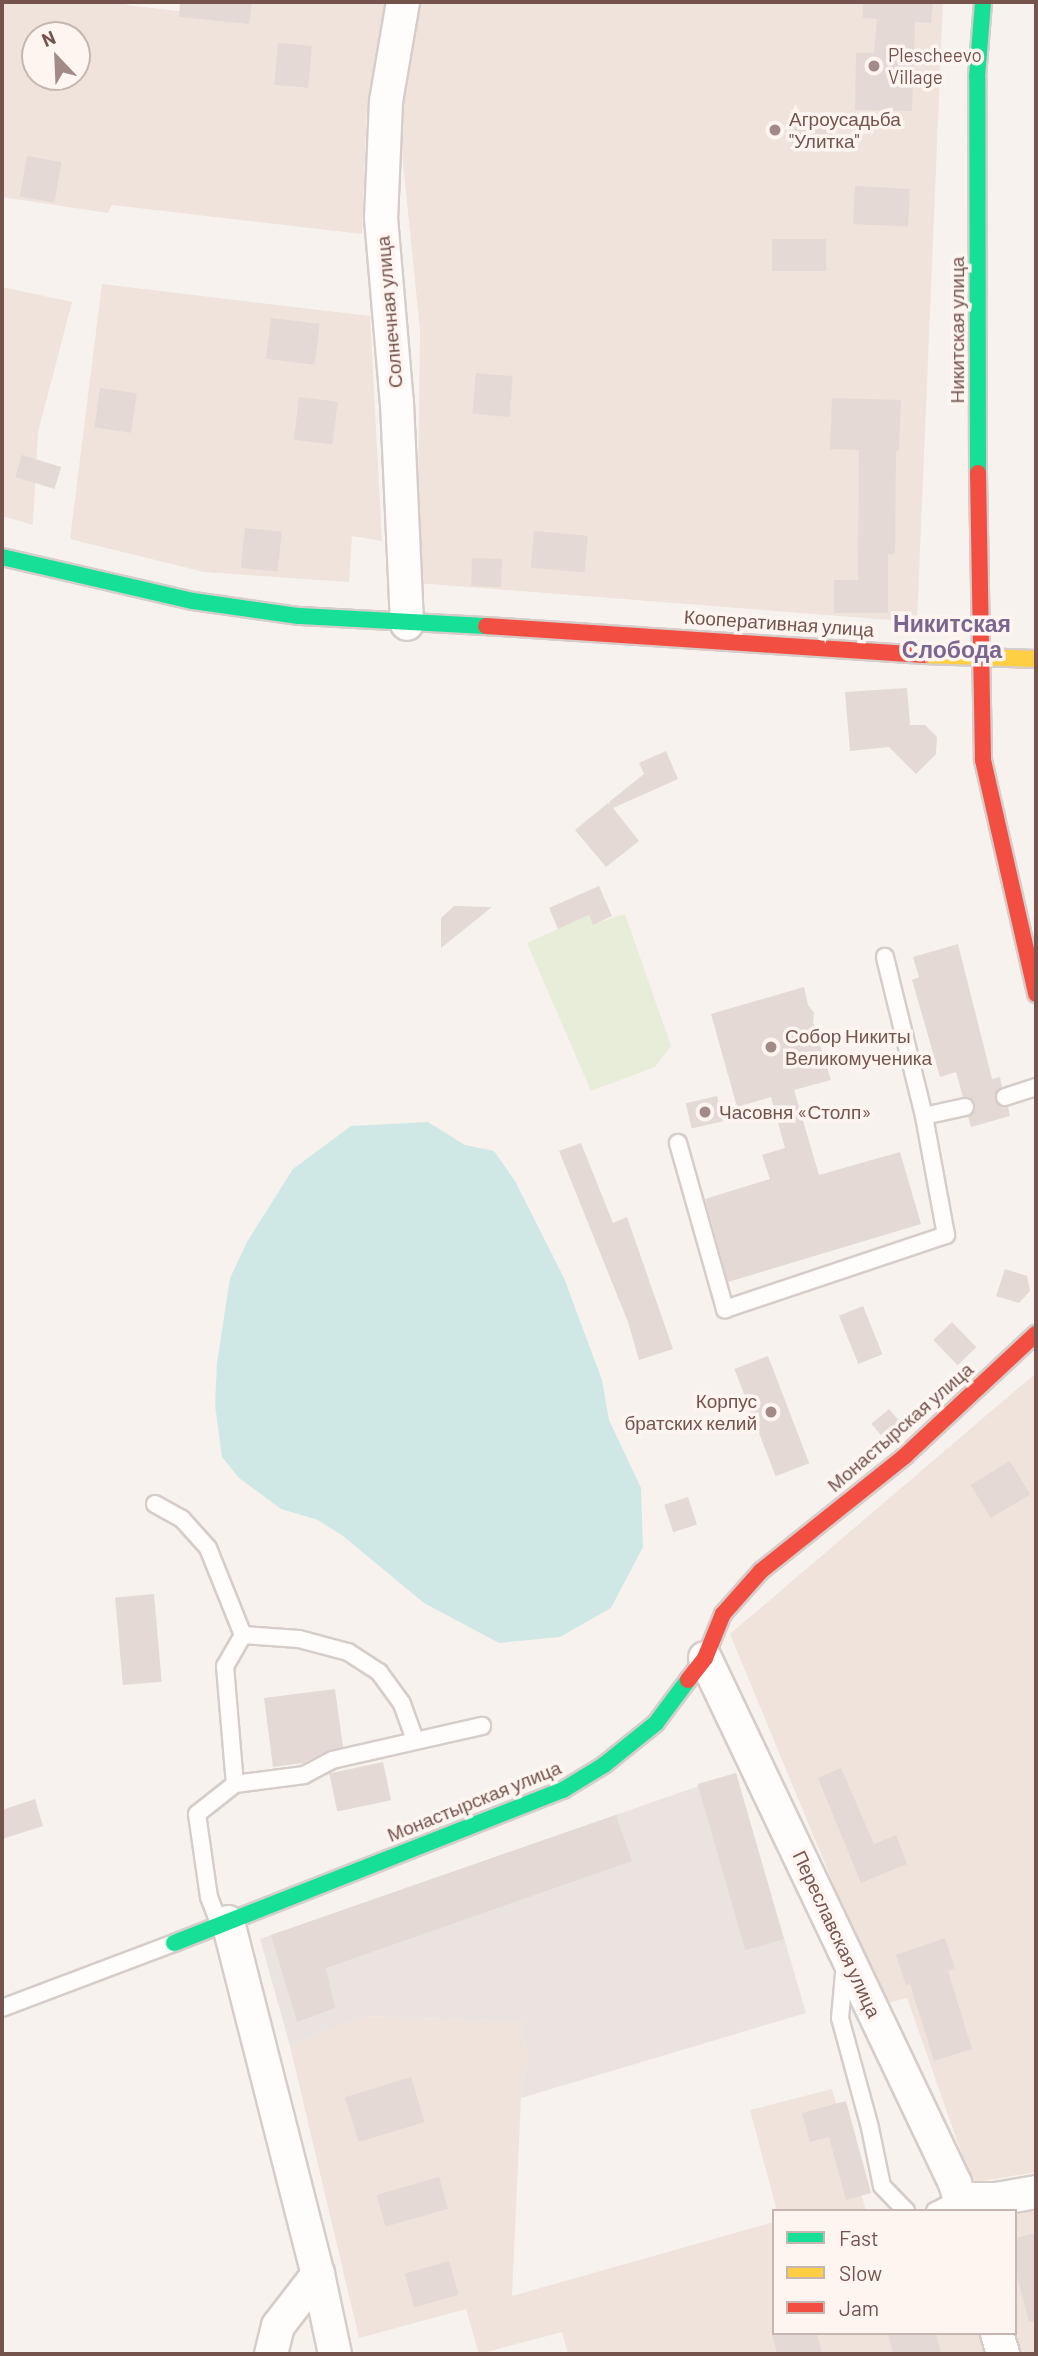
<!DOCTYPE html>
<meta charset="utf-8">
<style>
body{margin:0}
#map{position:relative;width:1038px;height:2356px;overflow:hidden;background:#f7f2ed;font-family:Barlow,sans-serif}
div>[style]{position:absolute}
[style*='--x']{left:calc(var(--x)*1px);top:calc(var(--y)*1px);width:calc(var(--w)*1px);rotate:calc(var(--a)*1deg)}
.residential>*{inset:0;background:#f0e3db}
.industrial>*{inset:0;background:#ebe3df}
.green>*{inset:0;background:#e8edd9}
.water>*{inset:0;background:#d0e8e5}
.building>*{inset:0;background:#e4d9d5;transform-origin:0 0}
.roads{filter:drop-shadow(2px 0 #d6cdca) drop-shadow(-2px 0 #d6cdca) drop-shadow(0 2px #d6cdca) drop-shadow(0 -2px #d6cdca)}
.lane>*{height:16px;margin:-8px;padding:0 8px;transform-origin:8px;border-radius:8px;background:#fefdfc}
.street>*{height:32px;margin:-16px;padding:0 16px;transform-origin:16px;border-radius:16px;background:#fefdfc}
.fast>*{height:16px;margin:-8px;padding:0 8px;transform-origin:8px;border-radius:8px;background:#16e098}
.slow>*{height:16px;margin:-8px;padding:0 8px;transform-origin:8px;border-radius:8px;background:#ffcf43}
.jam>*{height:16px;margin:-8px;padding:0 8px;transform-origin:8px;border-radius:8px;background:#f24e42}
.dots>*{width:19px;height:19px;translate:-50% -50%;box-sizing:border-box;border:4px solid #fef5f0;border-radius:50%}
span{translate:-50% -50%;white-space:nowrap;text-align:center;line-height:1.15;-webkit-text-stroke:7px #fef5f0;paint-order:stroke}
.poi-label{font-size:19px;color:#75544e}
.left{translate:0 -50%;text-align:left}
.right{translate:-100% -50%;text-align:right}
.street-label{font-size:19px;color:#75544e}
.quarter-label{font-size:23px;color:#7a6690;font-weight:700}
.frame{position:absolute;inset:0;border:4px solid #75544e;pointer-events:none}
.legend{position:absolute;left:772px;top:2209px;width:245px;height:126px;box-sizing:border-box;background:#fef5f0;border:2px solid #c7b5af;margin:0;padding:9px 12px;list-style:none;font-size:21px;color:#75544e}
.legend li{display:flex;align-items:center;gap:14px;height:35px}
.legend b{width:35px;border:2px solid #c7b5af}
.north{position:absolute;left:21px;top:21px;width:70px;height:70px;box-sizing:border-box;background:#fef5f0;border:2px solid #c7b5af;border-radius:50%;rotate:337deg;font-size:19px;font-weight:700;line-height:28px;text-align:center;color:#75544e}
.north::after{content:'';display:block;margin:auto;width:24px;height:32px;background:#a28b86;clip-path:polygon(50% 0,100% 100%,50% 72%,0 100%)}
</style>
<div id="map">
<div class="residential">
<i style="clip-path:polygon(evenodd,2px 2px,127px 2px,127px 5px,186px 12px,188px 2px,385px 2px,367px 109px,362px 234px,112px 205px,108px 213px,2px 197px,2px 2px,35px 35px,77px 35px,77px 77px,35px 77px,35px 35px)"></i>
<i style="clip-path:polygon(413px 2px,943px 2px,917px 622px,417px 583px,420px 330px,397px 104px)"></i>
<i style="clip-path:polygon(102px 284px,370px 316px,382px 541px,352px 536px,349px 582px,204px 572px,70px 539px)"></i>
<i style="clip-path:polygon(2px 287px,72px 302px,38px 432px,33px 525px,2px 516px)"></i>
<i style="clip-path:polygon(1036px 1373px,1036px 2172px,972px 2183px,907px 1998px,883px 2004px,730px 1634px)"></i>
<i style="clip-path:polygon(363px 2016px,520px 2022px,528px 2055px,521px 2098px,512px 2296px,774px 2222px,774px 2333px,980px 2333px,986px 2354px,568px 2354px,562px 2332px,479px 2354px,466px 2309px,359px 2338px,290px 2046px)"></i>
<i style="clip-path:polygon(832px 2089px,866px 2211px,777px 2211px,750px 2110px)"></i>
<i style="clip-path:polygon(1036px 2201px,1036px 2354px,1018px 2354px,1012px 2333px,1015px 2333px,1015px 2211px)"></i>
</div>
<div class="industrial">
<i style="clip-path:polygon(736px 1773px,806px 2013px,521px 2098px,528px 2055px,520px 2022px,363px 2016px,290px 2046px,260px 1939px)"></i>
</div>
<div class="green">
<i style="clip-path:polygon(625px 914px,671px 1046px,655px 1067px,591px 1091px,527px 943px,589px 915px,593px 924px)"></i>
</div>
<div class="water">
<i style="clip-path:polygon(428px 1122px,465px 1145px,494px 1151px,515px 1181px,564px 1278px,602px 1380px,609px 1420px,641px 1488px,643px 1547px,611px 1608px,560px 1637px,499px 1643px,424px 1603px,343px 1536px,318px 1520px,281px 1509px,239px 1478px,222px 1457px,215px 1405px,217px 1363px,230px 1278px,248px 1240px,293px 1169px,351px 1126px)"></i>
</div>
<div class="building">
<i style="clip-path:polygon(180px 2px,252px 2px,249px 24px,179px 17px)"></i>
<i style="clip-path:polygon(863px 2px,933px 2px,931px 23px,915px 22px,912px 111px,855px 110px,856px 53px,874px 53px,877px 19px,863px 18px)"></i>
<i style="left:278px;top:43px;width:34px;height:42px;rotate:5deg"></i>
<i style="left:793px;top:117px;width:43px;height:33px;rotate:3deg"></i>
<i style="left:27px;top:156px;width:35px;height:41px;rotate:10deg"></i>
<i style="left:855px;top:186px;width:55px;height:38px;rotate:3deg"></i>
<i style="left:772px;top:239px;width:54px;height:32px"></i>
<i style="left:271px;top:318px;width:49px;height:41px;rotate:7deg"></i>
<i style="left:476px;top:373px;width:37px;height:41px;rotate:5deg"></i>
<i style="left:100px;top:388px;width:37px;height:40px;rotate:8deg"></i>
<i style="left:299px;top:397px;width:39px;height:43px;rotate:7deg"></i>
<i style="clip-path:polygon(832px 398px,901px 400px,899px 451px,896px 451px,895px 554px,888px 554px,888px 613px,834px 613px,834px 580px,858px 580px,859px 450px,830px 449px)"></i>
<i style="left:22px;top:455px;width:41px;height:23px;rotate:17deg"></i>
<i style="left:245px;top:528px;width:37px;height:40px;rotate:6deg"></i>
<i style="left:534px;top:531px;width:54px;height:37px;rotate:5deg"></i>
<i style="left:472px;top:558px;width:30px;height:28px;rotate:2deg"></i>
<i style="clip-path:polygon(907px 688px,910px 725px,925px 725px,937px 737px,936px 754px,916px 774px,889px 747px,850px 751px,845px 692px)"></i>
<i style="clip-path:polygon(666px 751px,678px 779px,613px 808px,639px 841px,606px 867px,575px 830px,608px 803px,610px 805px,609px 802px,644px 774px,639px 763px)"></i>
<i style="clip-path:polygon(599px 886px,612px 916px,593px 925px,589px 915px,558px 929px,549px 908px)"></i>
<i style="clip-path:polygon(454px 906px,492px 907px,441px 948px,441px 918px)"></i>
<i style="clip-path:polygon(958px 944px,992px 1079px,1000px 1077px,1002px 1087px,997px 1091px,995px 1100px,999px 1105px,1008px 1107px,1010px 1116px,971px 1127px,968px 1117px,975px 1111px,975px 1104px,969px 1097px,963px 1097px,956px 1072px,940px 1077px,912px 980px,919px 977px,913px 957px)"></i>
<i style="clip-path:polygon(804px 987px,808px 1005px,814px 1013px,813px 1023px,819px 1031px,819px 1042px,831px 1080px,794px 1090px,819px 1175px,900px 1152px,921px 1224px,728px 1282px,705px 1199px,770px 1179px,762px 1155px,785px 1148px,771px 1097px,737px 1107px,711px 1014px)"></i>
<i style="left:717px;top:1096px;width:26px;height:32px;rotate:77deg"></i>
<i style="clip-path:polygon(581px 1143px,613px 1223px,627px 1217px,673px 1349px,639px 1360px,628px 1322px,559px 1151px)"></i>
<i style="clip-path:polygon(1005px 1269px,1027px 1276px,1030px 1291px,1019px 1303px,996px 1296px)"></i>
<i style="left:863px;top:1306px;width:52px;height:26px;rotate:68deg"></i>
<i style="left:952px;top:1322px;width:35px;height:26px;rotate:46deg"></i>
<i style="left:768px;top:1356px;width:115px;height:36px;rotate:69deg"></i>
<i style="left:889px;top:1409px;width:23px;height:23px;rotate:50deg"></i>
<i style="left:1010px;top:1461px;width:39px;height:46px;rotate:59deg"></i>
<i style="left:688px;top:1497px;width:29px;height:25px;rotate:72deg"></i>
<i style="left:154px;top:1594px;width:88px;height:39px;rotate:85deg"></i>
<i style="clip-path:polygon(335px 1689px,343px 1747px,327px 1751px,303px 1763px,273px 1767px,264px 1698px)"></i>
<i style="left:383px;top:1762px;width:39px;height:55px;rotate:78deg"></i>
<i style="clip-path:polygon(841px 1768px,874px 1844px,896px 1835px,907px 1864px,861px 1883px,818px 1778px)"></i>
<i style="left:736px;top:1773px;width:173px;height:40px;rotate:74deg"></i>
<i style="clip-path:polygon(35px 1799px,43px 1826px,2px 1839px,2px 1810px)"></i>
<i style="clip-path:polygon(616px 1815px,632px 1861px,326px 1968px,335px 2008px,297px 2022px,271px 1935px)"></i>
<i style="clip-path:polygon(945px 1938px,955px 1968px,948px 1971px,972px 2049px,934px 2061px,910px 1984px,906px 1985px,896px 1955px)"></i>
<i style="left:411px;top:2077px;width:47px;height:69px;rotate:73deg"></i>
<i style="clip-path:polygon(846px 2101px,871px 2193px,846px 2200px,829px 2137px,810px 2142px,802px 2113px)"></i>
<i style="left:439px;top:2177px;width:33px;height:65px;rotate:74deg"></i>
<i style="clip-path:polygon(1036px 2233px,1036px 2321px,1029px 2322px,1015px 2269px,1015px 2238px)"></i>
<i style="left:449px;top:2261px;width:35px;height:46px;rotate:74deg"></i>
<i style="clip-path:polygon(772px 2333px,817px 2333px,822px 2354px,777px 2354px)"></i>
<i style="clip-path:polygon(888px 2333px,936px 2333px,941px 2354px,893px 2354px)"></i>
</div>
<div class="roads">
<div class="lane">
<i style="--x:1005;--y:1097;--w:33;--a:-18"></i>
<i style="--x:924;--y:1116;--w:42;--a:-12.4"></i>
<i style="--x:678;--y:1143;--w:173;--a:74.2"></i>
<i style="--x:725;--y:1309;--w:233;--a:-18.5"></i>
<i style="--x:946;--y:1235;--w:121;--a:-100.5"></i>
<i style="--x:924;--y:1116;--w:164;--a:-103.8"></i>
<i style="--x:155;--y:1504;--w:31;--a:29"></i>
<i style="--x:182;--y:1519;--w:39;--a:48"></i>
<i style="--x:208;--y:1548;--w:94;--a:68.1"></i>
<i style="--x:243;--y:1635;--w:36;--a:120"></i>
<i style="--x:225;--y:1666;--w:118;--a:85.2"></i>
<i style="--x:235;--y:1784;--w:48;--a:141.7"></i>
<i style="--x:197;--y:1814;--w:84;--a:81.8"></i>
<i style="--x:209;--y:1897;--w:30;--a:69"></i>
<i style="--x:243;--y:1635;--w:56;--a:4.1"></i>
<i style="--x:299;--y:1639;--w:51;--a:14.9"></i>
<i style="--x:348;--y:1652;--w:37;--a:33"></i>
<i style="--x:379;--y:1672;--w:39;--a:54"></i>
<i style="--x:402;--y:1704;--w:38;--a:70"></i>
<i style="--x:235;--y:1784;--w:70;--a:-7.4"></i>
<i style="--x:304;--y:1775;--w:32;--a:-28"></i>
<i style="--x:332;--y:1760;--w:154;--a:-12.8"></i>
<i style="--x:845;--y:1963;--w:55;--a:95.2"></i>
<i style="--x:840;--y:2018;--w:114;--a:74.7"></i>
<i style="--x:870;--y:2128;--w:59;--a:78.3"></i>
<i style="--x:882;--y:2186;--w:35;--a:46"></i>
<i style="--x:2;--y:2008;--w:184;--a:-20.7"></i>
<i style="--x:935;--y:2211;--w:28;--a:-26"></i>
</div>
<div class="street">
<i style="--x:403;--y:2;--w:100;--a:99.7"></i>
<i style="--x:386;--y:101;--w:117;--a:92.4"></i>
<i style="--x:381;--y:218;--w:186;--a:85.1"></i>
<i style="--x:397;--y:403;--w:221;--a:87.4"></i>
<i style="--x:705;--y:1658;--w:581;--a:64.54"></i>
<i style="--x:955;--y:2183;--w:29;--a:74"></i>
<i style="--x:228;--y:1922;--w:363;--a:75.7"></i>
<i style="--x:960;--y:2199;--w:36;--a:0"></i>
<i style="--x:996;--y:2199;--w:41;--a:-9.9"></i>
<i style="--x:997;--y:2333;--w:22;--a:74"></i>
<i style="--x:271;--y:2354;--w:29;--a:-76"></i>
<i style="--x:278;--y:2326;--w:66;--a:-52.4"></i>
<i style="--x:318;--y:2274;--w:82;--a:78"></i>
</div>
<div class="fast">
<i style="--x:978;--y:473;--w:396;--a:-90.1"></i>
<i style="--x:977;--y:77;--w:75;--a:-85.4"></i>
<i style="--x:2;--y:557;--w:196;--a:13"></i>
<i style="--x:193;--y:601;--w:107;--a:8.1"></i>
<i style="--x:299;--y:616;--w:187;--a:3.1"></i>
<i style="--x:174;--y:1943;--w:418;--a:-21.5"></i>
<i style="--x:563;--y:1790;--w:48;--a:-31.4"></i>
<i style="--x:604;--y:1765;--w:67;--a:-38.9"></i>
<i style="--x:656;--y:1723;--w:54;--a:-53.3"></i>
</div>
<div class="slow">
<i style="--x:924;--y:655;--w:112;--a:2"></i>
</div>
<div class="jam">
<i style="--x:978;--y:473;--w:287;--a:89"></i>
<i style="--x:983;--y:760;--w:240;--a:77.2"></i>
<i style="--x:486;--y:626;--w:439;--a:3.8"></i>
<i style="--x:688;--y:1680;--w:28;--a:-52"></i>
<i style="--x:705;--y:1658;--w:48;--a:-67.8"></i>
<i style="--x:723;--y:1614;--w:57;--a:-48.5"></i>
<i style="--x:761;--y:1571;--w:184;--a:-38.6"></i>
<i style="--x:905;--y:1456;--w:179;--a:-43"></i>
</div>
</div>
<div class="dots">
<i style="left:874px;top:66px;background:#a28b86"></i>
<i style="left:775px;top:130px;background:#a28b86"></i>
<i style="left:771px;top:1047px;background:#a28b86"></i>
<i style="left:705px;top:1112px;background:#a28b86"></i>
<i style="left:771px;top:1412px;background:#a28b86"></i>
</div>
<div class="poi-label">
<span class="left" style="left:888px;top:66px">Plescheevo<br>Village</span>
<span class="left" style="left:789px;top:130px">Агроусадьба<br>"Улитка"</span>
<span class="left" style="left:785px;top:1047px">Собор Никиты<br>Великомученика</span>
<span class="left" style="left:719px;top:1112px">Часовня «Столп»</span>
<span class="right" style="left:757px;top:1412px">Корпус<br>братских келий</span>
</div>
<div class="street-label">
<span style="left:389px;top:312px;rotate:-95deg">Солнечная улица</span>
<span style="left:957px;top:330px;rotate:-90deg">Никитская улица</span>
<span style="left:779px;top:623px;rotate:4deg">Кооперативная улица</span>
<span style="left:900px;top:1427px;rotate:-41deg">Монастырская улица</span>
<span style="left:474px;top:1801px;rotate:-22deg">Монастырская улица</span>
<span style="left:837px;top:1934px;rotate:65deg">Переславская улица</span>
</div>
<div class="quarter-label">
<span style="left:952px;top:636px">Никитская<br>Слобода</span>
</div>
<div class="frame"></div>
<ul class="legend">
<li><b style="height:9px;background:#16e098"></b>Fast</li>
<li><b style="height:9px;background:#ffcf43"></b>Slow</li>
<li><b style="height:9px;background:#f24e42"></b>Jam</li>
</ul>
<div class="north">N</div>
</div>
